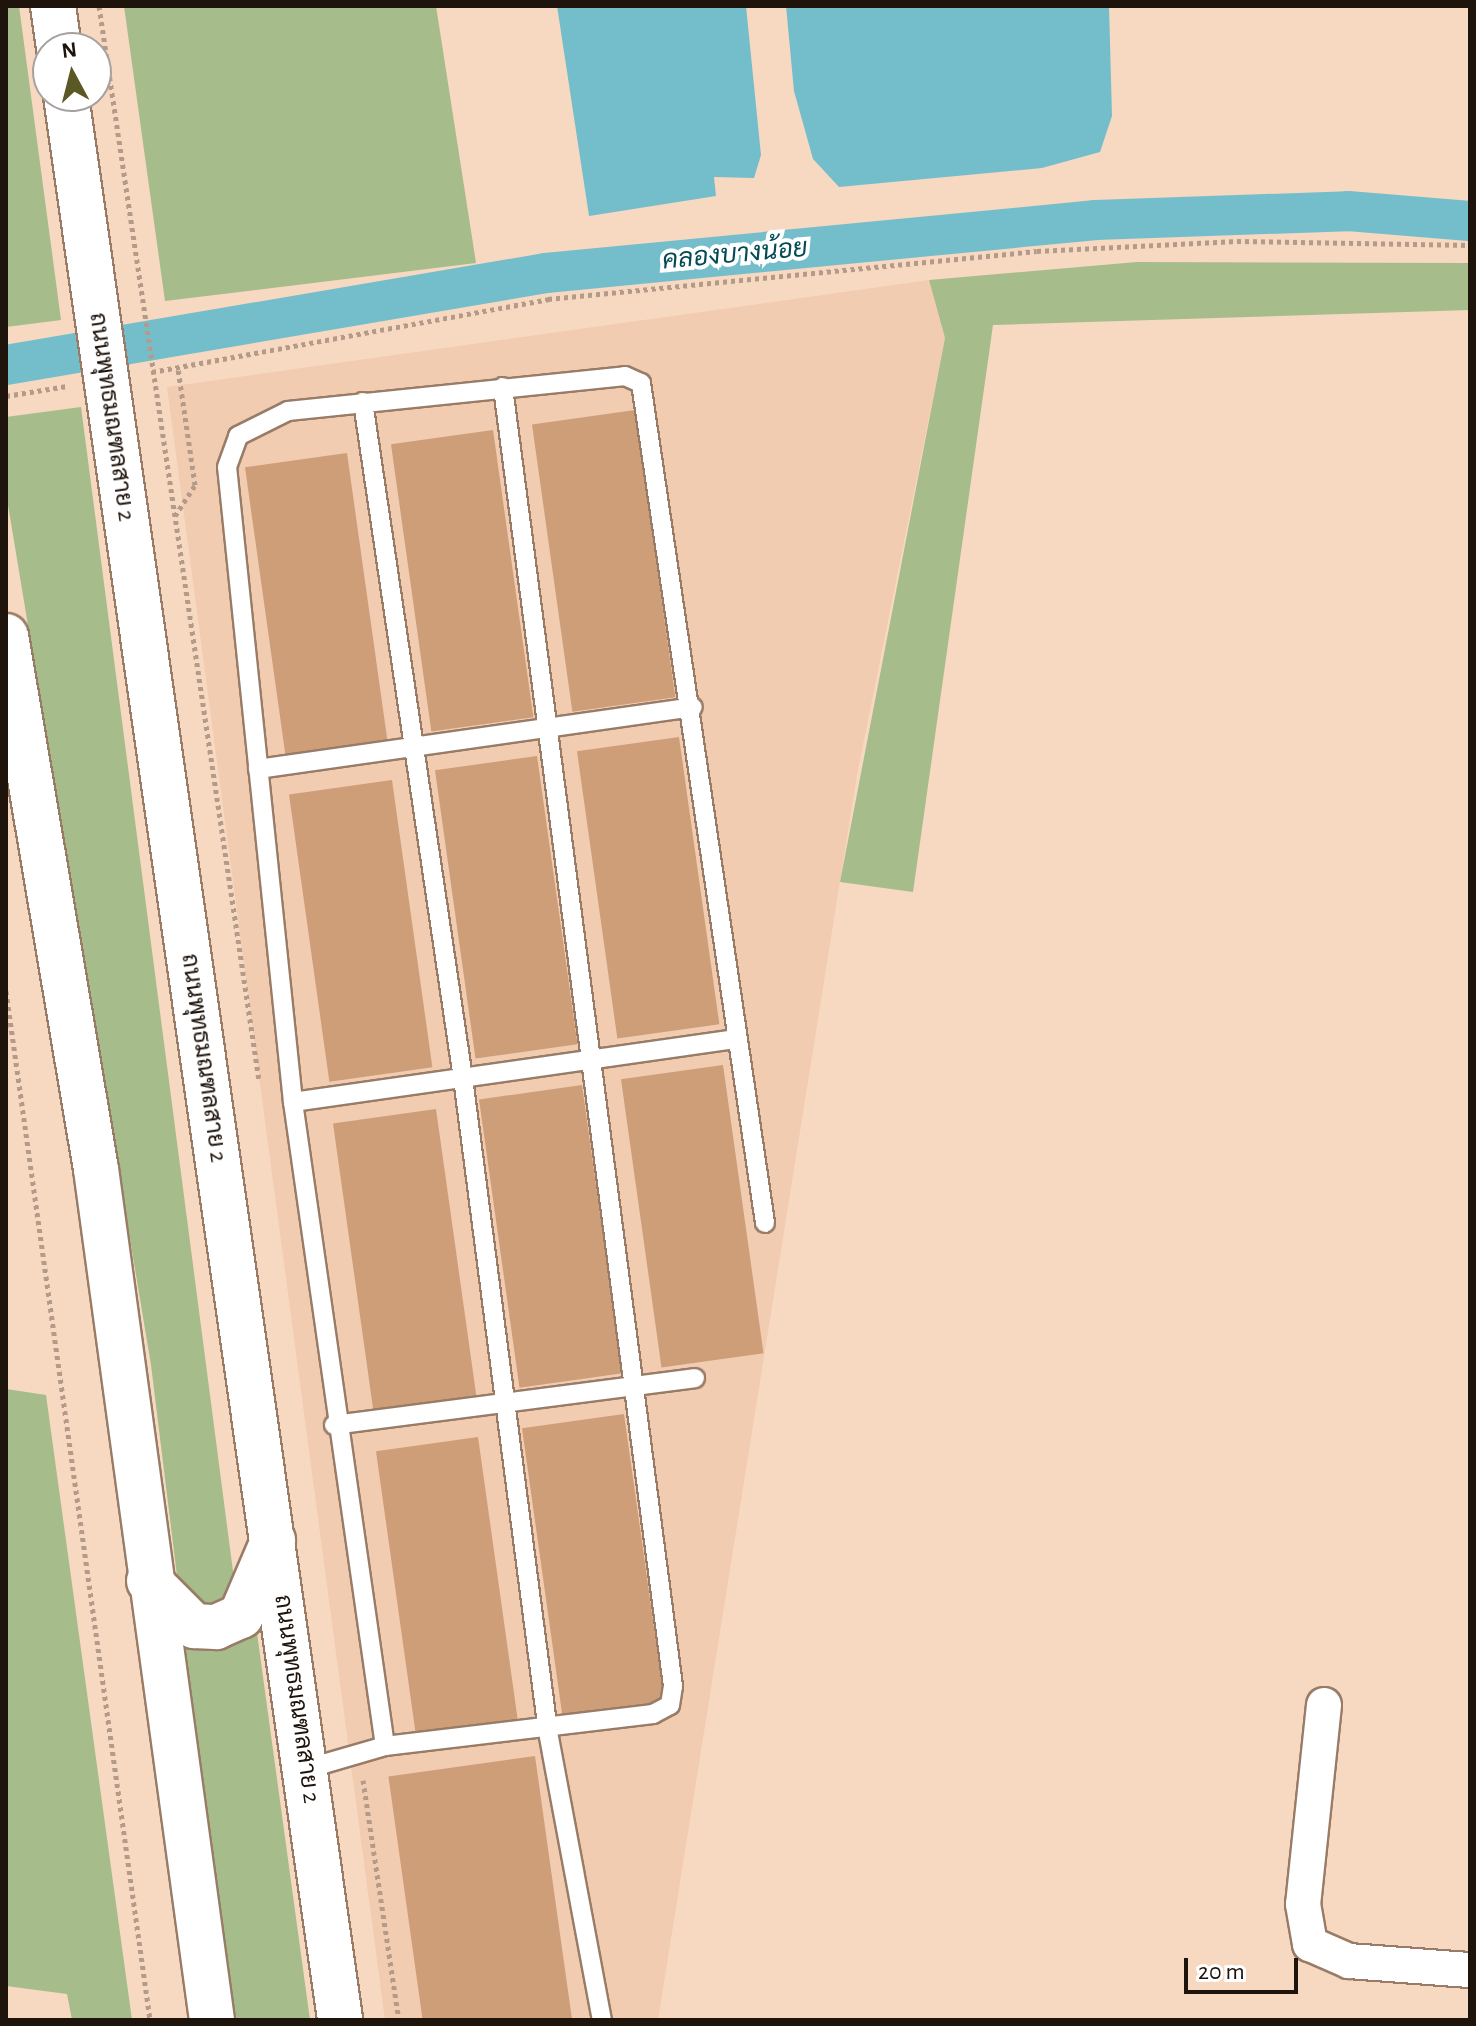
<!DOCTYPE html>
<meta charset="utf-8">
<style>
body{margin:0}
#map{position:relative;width:1476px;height:2026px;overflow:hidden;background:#f7d8c1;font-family:"Alegreya Sans",Sarabun,sans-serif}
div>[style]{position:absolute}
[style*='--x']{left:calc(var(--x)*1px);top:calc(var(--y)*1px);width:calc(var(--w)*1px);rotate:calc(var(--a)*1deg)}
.built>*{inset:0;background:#f1ccb1}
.green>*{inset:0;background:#a6bc8b}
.water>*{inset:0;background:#74becc}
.canal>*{height:40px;margin:-20px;padding:0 20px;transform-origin:20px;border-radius:20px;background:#74becc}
.building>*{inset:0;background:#cd9e78;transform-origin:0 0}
.path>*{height:5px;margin-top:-2.5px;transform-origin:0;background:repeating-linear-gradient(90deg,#b49b89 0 4px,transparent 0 8px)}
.roads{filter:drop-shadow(2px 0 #987c67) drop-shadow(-2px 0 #987c67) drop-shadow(0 2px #987c67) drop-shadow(0 -2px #987c67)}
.service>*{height:18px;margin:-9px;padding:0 9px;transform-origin:9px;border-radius:9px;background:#fff}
.minor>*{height:34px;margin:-17px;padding:0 17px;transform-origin:17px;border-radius:17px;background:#fff}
.secondary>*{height:44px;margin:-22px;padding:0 22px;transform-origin:22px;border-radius:22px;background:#fff}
span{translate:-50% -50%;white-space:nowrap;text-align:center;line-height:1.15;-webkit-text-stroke:8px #fff;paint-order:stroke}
.street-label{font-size:24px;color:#1f140c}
.water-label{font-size:26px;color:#054b56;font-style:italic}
.frame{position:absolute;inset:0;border:8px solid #1f140c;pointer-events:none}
.north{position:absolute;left:32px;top:32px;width:80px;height:80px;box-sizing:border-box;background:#fff;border:2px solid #a5a19e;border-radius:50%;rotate:353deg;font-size:22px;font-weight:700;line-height:32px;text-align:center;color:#1f140c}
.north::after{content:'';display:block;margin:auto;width:28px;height:36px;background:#5b5824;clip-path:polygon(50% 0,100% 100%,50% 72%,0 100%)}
.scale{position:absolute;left:1184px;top:1958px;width:114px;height:36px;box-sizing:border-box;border:4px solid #1f140c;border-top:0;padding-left:10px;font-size:24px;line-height:28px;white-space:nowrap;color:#1f140c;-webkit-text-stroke:6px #fff;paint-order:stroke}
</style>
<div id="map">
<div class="built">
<i style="clip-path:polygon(929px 280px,945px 338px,857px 775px,658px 2020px,385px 2020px,167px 387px)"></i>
</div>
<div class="green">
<i style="clip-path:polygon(6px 6px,19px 6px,61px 320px,6px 327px)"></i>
<i style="clip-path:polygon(124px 6px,436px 6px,476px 263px,165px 301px)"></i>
<i style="clip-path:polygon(1137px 262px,1470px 263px,1470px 310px,993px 325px,913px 892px,840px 882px,945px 338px,929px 280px)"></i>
<i style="clip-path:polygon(81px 407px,234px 1579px,227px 1600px,206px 1607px,178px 1584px,151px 1365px,6px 493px,6px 417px)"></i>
<i style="clip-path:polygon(6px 1389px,46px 1395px,132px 2020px,72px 2020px,67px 1994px,6px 1986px)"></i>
<i style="clip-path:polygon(257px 1633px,310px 2020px,234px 2020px,183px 1655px,184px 1640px,209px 1644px)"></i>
</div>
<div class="water">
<i style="clip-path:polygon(557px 6px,746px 6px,761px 155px,754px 178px,714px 177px,716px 196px,589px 216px)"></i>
<i style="clip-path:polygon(786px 6px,1109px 6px,1112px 116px,1100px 152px,1042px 168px,839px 187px,813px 159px,794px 91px)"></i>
</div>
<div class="canal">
<i style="--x:6;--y:365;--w:548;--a:-9.67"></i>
<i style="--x:546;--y:273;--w:553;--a:-5.5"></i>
<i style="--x:1096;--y:220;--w:252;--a:-2"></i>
<i style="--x:1348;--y:211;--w:122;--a:4.7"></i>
</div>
<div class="building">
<i style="left:635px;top:410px;width:290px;height:104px;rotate:82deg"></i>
<i style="left:493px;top:430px;width:290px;height:103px;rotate:82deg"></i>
<i style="left:347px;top:453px;width:290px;height:103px;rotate:82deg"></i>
<i style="left:679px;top:737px;width:290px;height:103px;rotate:82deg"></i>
<i style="left:537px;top:756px;width:291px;height:103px;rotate:82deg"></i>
<i style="left:392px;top:780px;width:290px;height:104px;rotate:82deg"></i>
<i style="left:723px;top:1065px;width:291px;height:103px;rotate:82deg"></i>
<i style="left:582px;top:1085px;width:291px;height:104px;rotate:82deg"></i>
<i style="left:436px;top:1109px;width:290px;height:104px;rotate:82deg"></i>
<i style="left:624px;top:1414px;width:290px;height:103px;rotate:82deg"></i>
<i style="left:478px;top:1437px;width:291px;height:103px;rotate:82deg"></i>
<i style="left:535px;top:1756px;width:266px;height:148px;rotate:82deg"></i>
</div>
<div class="path">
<i style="--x:99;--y:6;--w:1087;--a:81.53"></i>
<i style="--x:152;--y:372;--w:403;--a:-10.4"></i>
<i style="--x:548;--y:299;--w:491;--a:-5.6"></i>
<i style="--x:1037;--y:251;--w:200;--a:-2.9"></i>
<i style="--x:1237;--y:241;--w:233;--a:1"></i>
<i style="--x:6;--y:396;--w:62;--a:-9.3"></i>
<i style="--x:175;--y:516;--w:37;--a:-57"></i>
<i style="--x:195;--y:485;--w:118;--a:-98.3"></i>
<i style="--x:6;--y:991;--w:1039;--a:82.03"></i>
<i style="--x:363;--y:1780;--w:243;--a:81.5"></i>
</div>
<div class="roads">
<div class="service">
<i style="--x:363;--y:402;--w:683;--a:81.59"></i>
<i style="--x:463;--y:1078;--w:660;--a:82.59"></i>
<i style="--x:548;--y:1732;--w:293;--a:79.4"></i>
<i style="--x:258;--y:769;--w:439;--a:-8.1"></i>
<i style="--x:293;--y:1102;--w:446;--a:-8.1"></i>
<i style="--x:334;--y:1425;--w:364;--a:-7.4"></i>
<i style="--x:385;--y:1746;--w:651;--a:-98.13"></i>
<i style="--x:293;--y:1102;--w:638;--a:-95.93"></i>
<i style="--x:227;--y:467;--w:33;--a:-70"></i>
<i style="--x:238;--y:436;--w:56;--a:-26.6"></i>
<i style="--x:288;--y:411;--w:339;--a:-5.9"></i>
<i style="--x:625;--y:376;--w:17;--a:24"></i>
<i style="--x:641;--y:383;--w:849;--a:81.6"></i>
<i style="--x:306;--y:1769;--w:82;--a:-16.2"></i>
<i style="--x:385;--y:1746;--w:270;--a:-6.8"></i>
<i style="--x:653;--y:1714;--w:19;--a:-28"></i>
<i style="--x:670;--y:1705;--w:19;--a:-81"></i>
<i style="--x:673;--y:1686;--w:1310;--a:-97.46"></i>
</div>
<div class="minor">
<i style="--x:1324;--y:1705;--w:200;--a:96"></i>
<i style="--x:1303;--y:1904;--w:41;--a:80.1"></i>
<i style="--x:1310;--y:1944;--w:43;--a:23.6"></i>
<i style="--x:1349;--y:1961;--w:121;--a:4.3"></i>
</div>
<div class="secondary">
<i style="--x:53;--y:6;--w:42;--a:81.9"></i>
<i style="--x:66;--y:96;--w:1943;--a:81.89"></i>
<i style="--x:6;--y:636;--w:541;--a:80.42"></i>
<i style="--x:96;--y:1169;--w:859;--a:82.24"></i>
<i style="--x:149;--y:1581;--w:64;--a:45"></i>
<i style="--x:194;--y:1626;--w:22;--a:3"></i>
<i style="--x:216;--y:1627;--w:27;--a:-24"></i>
<i style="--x:241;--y:1616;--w:82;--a:-66.9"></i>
</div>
</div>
<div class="street-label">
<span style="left:111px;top:417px;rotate:82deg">ถนนพุทธมณฑลสาย 2</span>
<span style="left:203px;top:1058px;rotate:82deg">ถนนพุทธมณฑลสาย 2</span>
<span style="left:296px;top:1699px;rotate:82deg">ถนนพุทธมณฑลสาย 2</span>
</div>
<div class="water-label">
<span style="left:735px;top:255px;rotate:-5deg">คลองบางน้อย</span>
</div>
<div class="frame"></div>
<div class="north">N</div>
<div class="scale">20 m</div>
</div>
